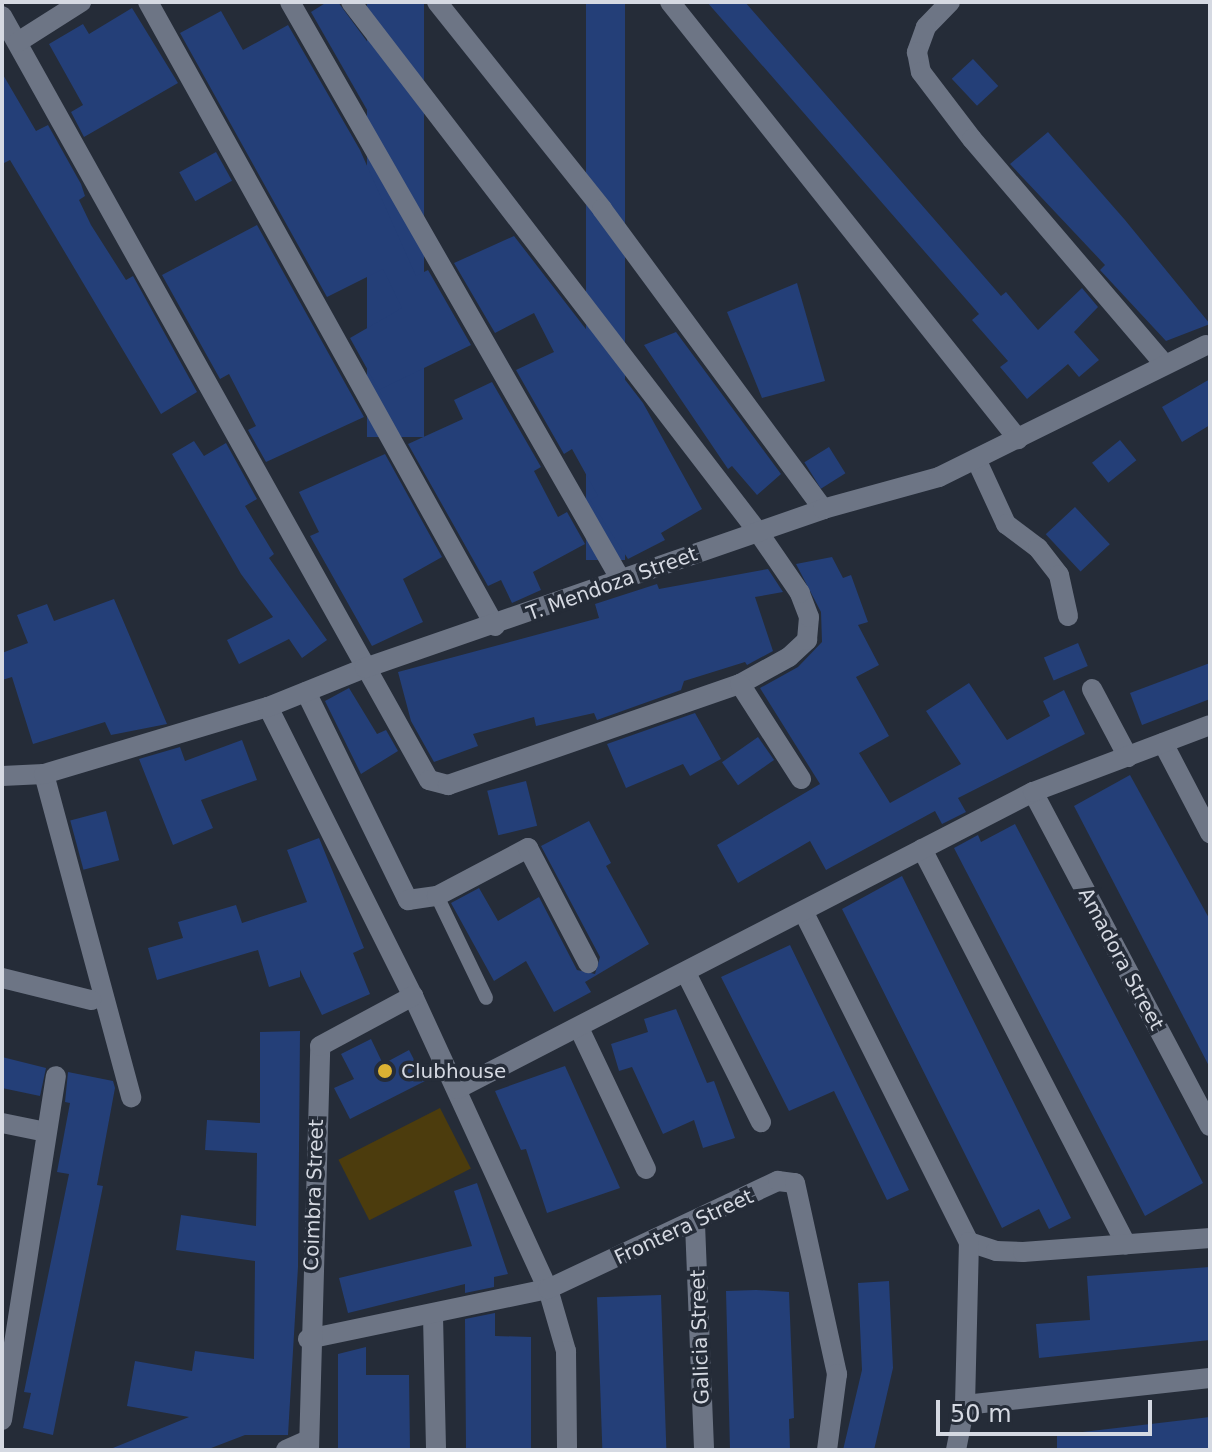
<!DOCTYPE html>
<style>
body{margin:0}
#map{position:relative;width:1212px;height:1452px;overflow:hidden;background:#252c38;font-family:"DejaVu Sans",sans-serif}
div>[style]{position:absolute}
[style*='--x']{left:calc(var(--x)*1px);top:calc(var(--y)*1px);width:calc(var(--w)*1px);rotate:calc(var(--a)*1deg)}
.green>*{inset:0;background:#4c3c0d;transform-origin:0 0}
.building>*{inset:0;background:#243f78;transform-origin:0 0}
.service>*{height:14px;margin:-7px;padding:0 7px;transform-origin:7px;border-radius:7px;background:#6d7585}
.minor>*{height:20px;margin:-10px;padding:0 10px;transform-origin:10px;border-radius:10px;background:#6d7585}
.dots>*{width:22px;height:22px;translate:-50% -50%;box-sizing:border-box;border:4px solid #252c38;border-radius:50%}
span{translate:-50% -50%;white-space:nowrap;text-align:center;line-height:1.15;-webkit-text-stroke:7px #252c38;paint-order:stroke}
.street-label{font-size:20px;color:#d5d9e2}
.poi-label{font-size:20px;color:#d5d9e2}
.left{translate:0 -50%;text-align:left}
.frame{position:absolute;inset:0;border:4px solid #d5d9e2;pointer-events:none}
.scale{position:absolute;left:936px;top:1400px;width:216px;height:36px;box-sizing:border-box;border:4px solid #d5d9e2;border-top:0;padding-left:10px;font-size:24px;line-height:28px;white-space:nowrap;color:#d5d9e2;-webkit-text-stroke:6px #252c38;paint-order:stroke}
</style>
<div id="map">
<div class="green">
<i style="left:440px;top:1108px;width:68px;height:114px;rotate:63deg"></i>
</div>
<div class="building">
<i style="clip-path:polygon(327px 2px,338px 2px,419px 112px,382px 136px,311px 12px)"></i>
<i style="left:367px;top:2px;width:57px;height:435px"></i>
<i style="left:586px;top:2px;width:39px;height:558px"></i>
<i style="clip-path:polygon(707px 2px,745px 2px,1001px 296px,1006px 292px,1038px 330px,1082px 288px,1098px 307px,1074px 332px,1099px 360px,1079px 377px,1068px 364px,1027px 399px,1000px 367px,1008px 361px,972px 320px,979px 314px)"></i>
<i style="clip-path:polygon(132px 8px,178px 83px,84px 137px,71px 112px,83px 105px,49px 44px,83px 24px,89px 34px)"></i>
<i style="clip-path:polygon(221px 11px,243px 50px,288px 25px,360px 150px,416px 276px,428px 270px,471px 345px,379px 390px,385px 401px,350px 338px,402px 308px,383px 269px,327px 297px,180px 33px)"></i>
<i style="left:973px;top:59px;width:37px;height:29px;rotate:47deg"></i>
<i style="clip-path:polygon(2px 73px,36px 131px,48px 125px,81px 184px,85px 196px,79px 200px,91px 225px,126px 280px,133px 276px,197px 392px,161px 414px,10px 160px,2px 164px)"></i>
<i style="clip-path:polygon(1048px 132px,1125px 220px,1210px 324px,1166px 341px,1100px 270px,1105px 265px,1010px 164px)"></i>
<i style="left:216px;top:152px;width:33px;height:42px;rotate:61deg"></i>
<i style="clip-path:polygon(257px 225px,364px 417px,266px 462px,248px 430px,256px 426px,229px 374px,220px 379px,162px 275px)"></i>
<i style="clip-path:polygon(514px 236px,643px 403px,702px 509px,661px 533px,665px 540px,628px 559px,590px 500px,598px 496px,572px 449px,564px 454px,516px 370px,554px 352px,534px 313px,495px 333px,454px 263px)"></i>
<i style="clip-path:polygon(797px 283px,825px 381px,762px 398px,727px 312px)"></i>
<i style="clip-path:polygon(676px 332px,781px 474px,757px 495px,732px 466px,728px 469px,644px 345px)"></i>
<i style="clip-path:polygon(1210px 379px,1210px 425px,1182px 442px,1162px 407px)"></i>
<i style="clip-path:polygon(492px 382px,541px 467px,534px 471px,558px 517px,567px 512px,585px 544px,533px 572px,541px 590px,512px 603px,501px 580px,488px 586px,408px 444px,463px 419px,454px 400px)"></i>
<i style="left:1120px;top:440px;width:26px;height:36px;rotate:51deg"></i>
<i style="clip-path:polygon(194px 441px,204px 456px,226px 443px,257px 499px,245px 506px,274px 554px,269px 558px,327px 640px,302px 658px,289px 639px,239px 664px,227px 640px,273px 617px,241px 574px,172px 454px)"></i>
<i style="left:829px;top:447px;width:31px;height:29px;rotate:58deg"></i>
<i style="clip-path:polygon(385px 454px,442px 557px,403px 579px,423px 622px,372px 646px,310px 536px,319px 532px,299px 492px)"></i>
<i style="left:1075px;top:507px;width:51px;height:40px;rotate:47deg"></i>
<i style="clip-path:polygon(832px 557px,843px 578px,851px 575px,868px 622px,858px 625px,879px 665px,856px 677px,889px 736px,859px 753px,890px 803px,961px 764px,926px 711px,969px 683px,1007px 740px,1050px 716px,1043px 701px,1064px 690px,1085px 734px,958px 798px,966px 812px,942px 824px,935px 811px,826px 870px,810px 841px,738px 883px,717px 845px,820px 784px,760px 688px,798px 667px,822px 642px,821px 612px,796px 564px)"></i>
<i style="clip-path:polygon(768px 569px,783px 592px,755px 597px,773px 651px,747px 665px,745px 662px,684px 681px,681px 690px,597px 720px,594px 713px,536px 726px,534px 717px,473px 734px,478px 746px,434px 762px,411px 721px,398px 672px,599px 618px,595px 604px,657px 584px,659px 589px)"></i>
<i style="clip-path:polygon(114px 599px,167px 724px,111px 735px,105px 722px,33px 744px,12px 677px,2px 680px,2px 653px,28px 643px,17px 615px,47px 604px,54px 621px)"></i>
<i style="left:1078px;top:643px;width:25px;height:37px;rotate:67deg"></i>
<i style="clip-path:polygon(1210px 663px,1210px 699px,1142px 725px,1130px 693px)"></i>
<i style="clip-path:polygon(349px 688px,377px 734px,386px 730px,398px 751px,361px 774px,325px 701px)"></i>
<i style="clip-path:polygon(695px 713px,721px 759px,690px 776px,683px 764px,626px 788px,607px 744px)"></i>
<i style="left:758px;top:737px;width:28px;height:44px;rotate:55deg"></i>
<i style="clip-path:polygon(242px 740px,257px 780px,201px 800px,213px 828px,173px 845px,139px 759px,180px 747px,185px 761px)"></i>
<i style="clip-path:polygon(1130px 775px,1210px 920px,1210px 1068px,1074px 806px)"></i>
<i style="left:526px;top:781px;width:46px;height:40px;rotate:76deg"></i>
<i style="left:106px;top:811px;width:51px;height:37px;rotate:75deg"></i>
<i style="clip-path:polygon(589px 821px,611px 863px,606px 866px,649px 944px,585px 982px,591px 992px,554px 1012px,526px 961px,494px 981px,451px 903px,479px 888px,498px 921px,539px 897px,577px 970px,595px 974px,600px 957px,541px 846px)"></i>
<i style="clip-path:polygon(1015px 824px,1203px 1183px,1145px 1216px,954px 848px,978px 835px,981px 842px)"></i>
<i style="clip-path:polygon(319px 838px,364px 948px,353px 953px,370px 994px,322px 1015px,300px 970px,300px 977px,269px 987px,258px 950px,157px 980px,148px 948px,183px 938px,178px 922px,236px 905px,242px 923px,307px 902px,287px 850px)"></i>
<i style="clip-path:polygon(902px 876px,1071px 1218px,1049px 1229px,1039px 1209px,1002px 1228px,842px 909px)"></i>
<i style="clip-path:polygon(790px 945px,909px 1190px,887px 1200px,834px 1091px,789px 1111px,721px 977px)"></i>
<i style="clip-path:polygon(676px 1009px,707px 1083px,714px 1081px,735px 1138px,703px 1148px,694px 1120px,663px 1134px,632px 1067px,619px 1071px,611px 1044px,648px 1032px,644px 1019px)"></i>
<i style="clip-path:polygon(300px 1031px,298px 1267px,288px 1435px,245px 1435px,206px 1450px,108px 1450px,189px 1417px,127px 1406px,135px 1361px,192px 1371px,195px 1351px,254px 1359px,255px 1261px,176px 1250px,181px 1215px,256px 1226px,257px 1153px,205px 1150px,207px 1120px,260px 1123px,260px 1032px)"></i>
<i style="clip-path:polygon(371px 1039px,383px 1064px,409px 1050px,425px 1081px,350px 1119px,334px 1088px,354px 1079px,341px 1054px)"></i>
<i style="clip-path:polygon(2px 1057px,46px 1068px,40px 1096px,2px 1088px)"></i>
<i style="clip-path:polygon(565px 1066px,620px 1188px,547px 1213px,526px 1149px,521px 1150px,495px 1091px)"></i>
<i style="clip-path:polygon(68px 1072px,113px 1081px,115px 1088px,97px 1185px,103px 1186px,53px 1435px,23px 1428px,31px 1393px,24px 1392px,69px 1174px,57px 1172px,70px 1103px,65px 1102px)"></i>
<i style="clip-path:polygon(477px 1183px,508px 1274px,494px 1277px,494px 1287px,465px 1293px,465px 1284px,348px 1313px,339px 1278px,472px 1246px,454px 1191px)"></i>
<i style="clip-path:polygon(1210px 1267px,1210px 1340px,1039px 1358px,1036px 1324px,1090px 1320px,1087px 1276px)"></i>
<i style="clip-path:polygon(889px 1281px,893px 1368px,874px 1450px,843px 1450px,862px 1370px,858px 1283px)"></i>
<i style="clip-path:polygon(756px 1290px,789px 1292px,794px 1418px,789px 1419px,790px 1450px,730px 1450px,726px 1291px)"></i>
<i style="left:661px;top:1295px;width:154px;height:64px;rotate:88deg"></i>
<i style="clip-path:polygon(495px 1313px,495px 1336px,531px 1337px,531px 1450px,466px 1450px,465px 1319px)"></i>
<i style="clip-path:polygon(366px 1347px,366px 1375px,409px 1375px,410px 1450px,338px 1450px,338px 1354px)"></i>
<i style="clip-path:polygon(1210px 1417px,1210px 1448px,1057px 1450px,1057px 1435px)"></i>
</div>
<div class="service">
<i style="--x:437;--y:896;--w:113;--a:64.3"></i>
</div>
<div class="minor">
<i style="--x:148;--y:2;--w:714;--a:60.92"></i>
<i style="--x:290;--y:2;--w:666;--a:60.2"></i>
<i style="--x:437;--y:2;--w:265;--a:51.4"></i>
<i style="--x:602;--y:209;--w:373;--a:53.6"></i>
<i style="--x:670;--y:2;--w:559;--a:51.47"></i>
<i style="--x:950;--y:2;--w:35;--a:134"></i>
<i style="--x:926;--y:27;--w:27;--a:110"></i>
<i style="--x:917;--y:52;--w:20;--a:79"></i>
<i style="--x:921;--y:72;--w:84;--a:52.7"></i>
<i style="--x:972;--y:139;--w:294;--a:49.5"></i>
<i style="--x:2;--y:16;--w:875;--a:60.8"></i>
<i style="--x:429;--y:780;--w:20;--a:15"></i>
<i style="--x:448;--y:785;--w:309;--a:-19.1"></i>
<i style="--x:740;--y:684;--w:56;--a:-28.9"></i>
<i style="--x:789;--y:657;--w:25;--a:-43"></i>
<i style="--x:807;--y:640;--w:23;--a:-85"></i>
<i style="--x:809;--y:617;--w:26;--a:-111"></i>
<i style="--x:800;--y:593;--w:74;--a:-124.5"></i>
<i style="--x:758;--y:532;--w:668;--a:-127.52"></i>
<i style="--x:18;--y:42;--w:75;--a:-32.4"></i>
<i style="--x:976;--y:459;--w:72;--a:65.2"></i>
<i style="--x:1006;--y:524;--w:40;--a:37"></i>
<i style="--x:1038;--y:548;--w:34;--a:52"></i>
<i style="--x:1059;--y:575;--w:42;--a:77.6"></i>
<i style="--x:740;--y:684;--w:113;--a:57.3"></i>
<i style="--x:1092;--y:689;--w:77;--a:62.1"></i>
<i style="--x:306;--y:692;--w:232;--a:63.9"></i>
<i style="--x:408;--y:900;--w:29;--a:-8"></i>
<i style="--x:437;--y:896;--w:103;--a:-27.8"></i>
<i style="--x:528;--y:848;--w:130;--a:62.4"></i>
<i style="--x:268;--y:707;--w:323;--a:63.4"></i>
<i style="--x:413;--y:996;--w:323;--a:65.3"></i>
<i style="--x:548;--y:1289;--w:65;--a:73.8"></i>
<i style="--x:566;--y:1351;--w:99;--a:89.4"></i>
<i style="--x:1163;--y:743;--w:102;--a:62.4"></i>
<i style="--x:44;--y:774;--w:335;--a:74.9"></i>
<i style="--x:2;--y:776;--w:42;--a:-2.7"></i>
<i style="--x:44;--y:774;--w:234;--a:-16.7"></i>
<i style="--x:268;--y:707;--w:105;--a:-21.9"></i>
<i style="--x:365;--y:668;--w:485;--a:-19.1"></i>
<i style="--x:823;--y:509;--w:120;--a:-15.4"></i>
<i style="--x:939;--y:477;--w:298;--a:-26.3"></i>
<i style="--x:1033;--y:792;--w:378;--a:62.1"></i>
<i style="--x:922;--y:849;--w:445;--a:62.7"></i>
<i style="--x:804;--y:913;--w:368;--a:63.4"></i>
<i style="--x:969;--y:1242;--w:28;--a:18"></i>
<i style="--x:996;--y:1251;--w:27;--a:2"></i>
<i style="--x:1023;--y:1252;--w:188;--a:-4.3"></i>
<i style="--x:686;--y:973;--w:167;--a:63.3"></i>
<i style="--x:2;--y:978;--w:92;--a:13.9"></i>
<i style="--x:579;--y:1028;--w:156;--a:64.6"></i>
<i style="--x:457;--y:1089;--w:648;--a:-27.28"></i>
<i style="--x:1033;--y:792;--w:189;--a:-20.7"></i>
<i style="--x:2;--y:1123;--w:45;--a:11.6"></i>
<i style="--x:695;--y:1224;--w:226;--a:87.7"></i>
<i style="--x:433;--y:1316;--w:134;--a:88.7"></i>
<i style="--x:308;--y:1339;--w:245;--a:-11.8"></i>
<i style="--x:548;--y:1289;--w:254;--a:-25.2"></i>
<i style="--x:778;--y:1181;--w:17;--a:7"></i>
<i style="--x:795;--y:1183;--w:196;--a:77.6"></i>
<i style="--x:837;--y:1374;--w:77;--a:97.5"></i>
<i style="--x:965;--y:1405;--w:246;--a:-6.3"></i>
<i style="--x:2;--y:1420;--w:348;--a:-81.1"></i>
<i style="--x:286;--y:1450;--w:24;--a:-24"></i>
<i style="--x:309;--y:1450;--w:404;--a:-88.4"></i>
<i style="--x:320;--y:1046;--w:106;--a:-28.3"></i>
<i style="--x:956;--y:1450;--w:46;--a:-78.7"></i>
<i style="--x:965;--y:1405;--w:163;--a:-88.6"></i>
</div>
<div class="dots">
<i style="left:385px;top:1071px;background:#dcb233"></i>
</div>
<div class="street-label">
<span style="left:612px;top:584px;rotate:-20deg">T. Mendoza Street</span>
<span style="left:1121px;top:959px;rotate:62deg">Amadora Street</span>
<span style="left:314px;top:1195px;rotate:-88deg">Coimbra Street</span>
<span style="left:684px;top:1227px;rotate:-25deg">Frontera Street</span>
<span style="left:700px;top:1337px;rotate:-92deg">Galicia Street</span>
</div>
<div class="poi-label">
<span class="left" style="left:401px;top:1071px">Clubhouse</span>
</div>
<div class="frame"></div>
<div class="scale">50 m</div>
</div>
